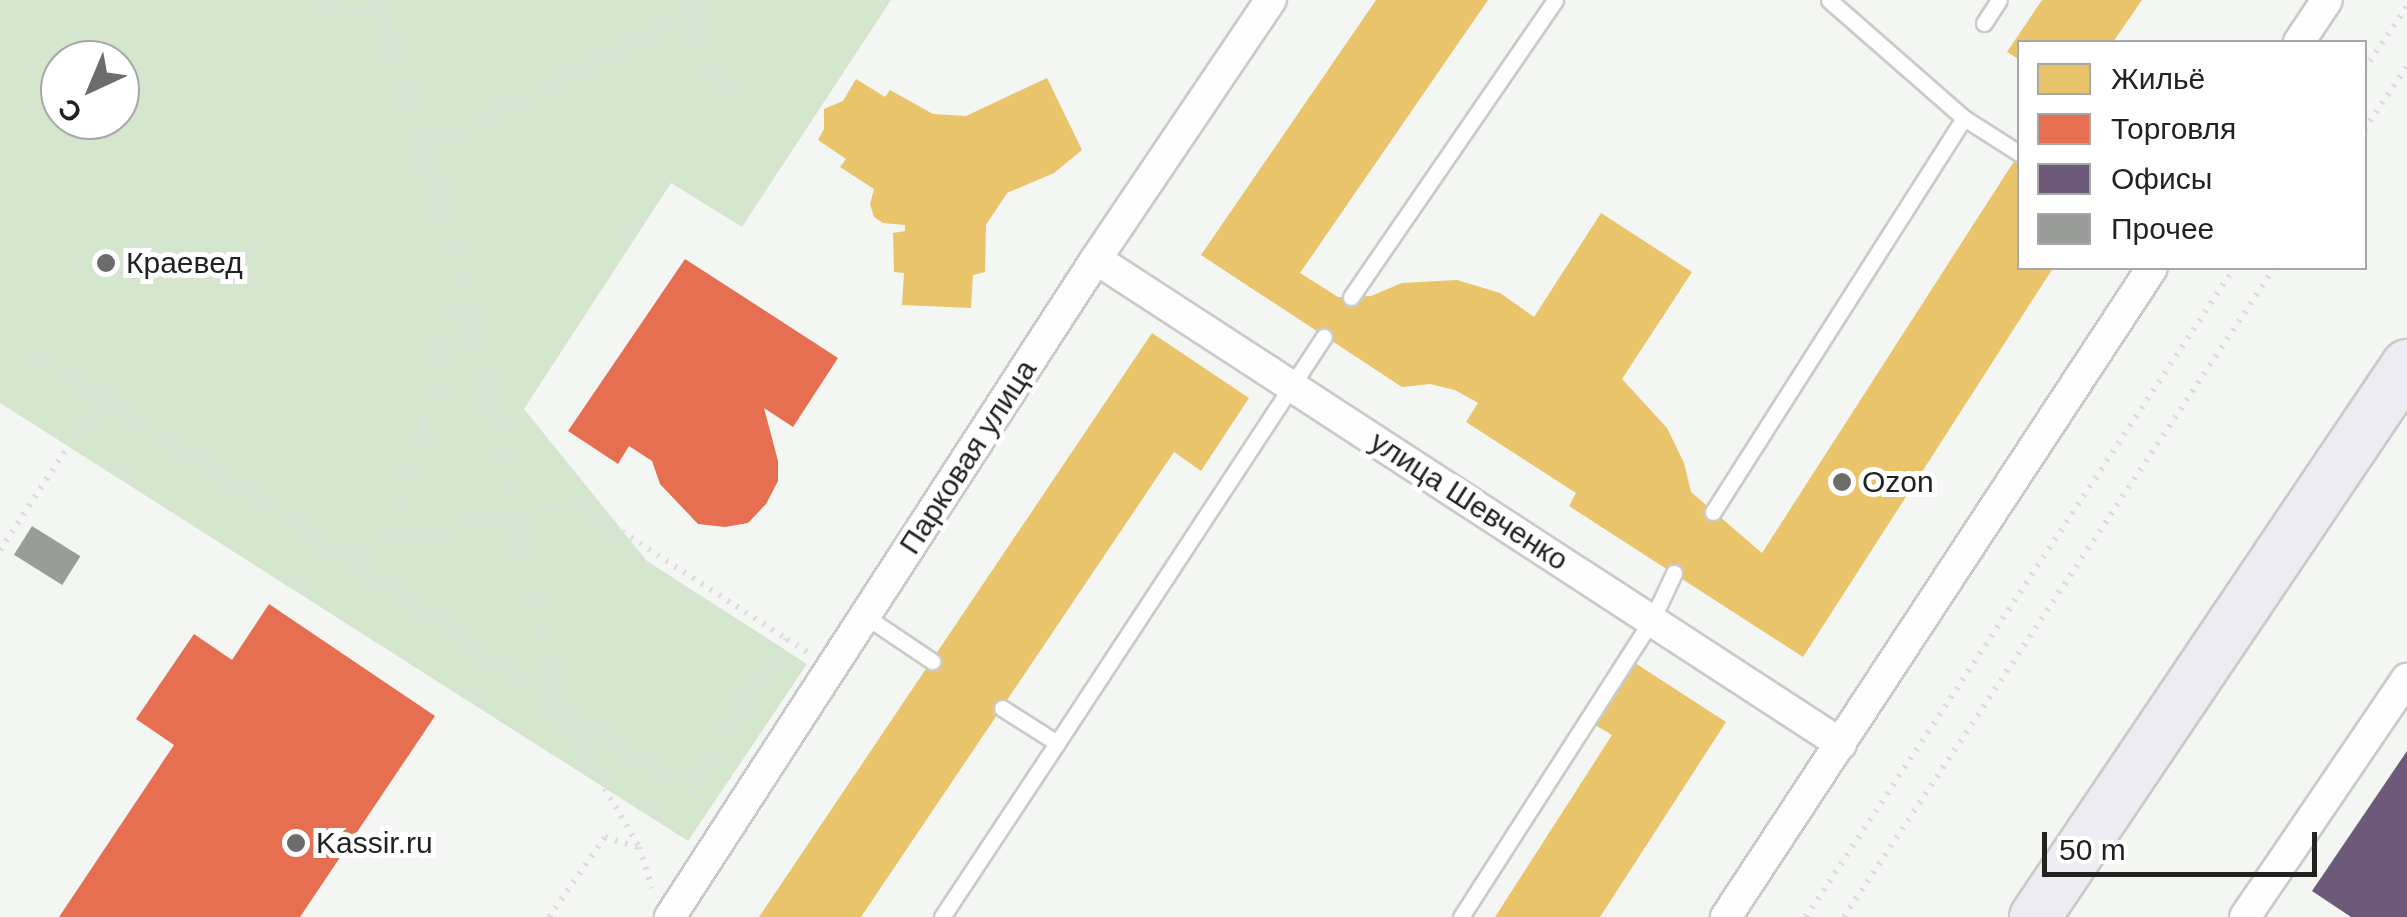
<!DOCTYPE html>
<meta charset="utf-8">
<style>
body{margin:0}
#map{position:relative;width:2407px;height:917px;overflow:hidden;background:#f4f6f3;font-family:Helvetica,sans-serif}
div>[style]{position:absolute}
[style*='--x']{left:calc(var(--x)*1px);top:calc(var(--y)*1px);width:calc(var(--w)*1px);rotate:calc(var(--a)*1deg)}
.green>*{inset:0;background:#d5e6ce}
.homes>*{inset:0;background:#e9c46a}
.shops>*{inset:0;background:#e76f51}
.offices>*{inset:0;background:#6d597a}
.building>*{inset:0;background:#9a9c99;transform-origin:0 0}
.path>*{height:6px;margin-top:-3px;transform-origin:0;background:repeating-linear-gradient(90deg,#ddd 0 2.5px,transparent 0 10.5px)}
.roads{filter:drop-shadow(2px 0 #cacbc9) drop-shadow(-2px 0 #cacbc9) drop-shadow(0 2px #cacbc9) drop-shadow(0 -2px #cacbc9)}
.service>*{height:15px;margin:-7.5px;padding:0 7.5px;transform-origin:7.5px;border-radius:7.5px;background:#fdfefd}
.minor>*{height:30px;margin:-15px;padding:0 15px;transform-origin:15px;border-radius:15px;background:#fdfefd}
.primary>*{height:50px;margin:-25px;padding:0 25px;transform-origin:25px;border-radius:25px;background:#eeecf3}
.dots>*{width:28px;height:28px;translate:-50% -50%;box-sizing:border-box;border:5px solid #fff;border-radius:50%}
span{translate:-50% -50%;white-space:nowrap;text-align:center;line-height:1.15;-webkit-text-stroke:10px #fff;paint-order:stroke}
.poi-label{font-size:30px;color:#222321}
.left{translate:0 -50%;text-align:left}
.street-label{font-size:30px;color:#222321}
.legend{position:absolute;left:2017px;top:40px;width:350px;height:230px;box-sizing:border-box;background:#fff;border:2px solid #a7a7a6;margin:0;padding:12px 18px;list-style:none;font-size:30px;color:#222321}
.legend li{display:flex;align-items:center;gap:20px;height:50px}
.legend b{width:50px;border:2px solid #a7a7a6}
.north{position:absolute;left:40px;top:40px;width:100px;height:100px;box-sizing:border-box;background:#fff;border:2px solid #a7a7a6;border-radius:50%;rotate:224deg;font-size:28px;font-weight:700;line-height:40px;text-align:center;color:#222321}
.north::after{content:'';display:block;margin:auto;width:35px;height:45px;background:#6c6d6a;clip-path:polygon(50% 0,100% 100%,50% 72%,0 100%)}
.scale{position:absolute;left:2042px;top:832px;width:275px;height:45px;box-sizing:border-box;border:5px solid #222321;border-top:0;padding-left:12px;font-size:30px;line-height:35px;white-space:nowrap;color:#222321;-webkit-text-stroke:8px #fff;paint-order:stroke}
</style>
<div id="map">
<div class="green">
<i style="clip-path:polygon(evenodd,0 0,891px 0,742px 227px,671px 183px,524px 409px,647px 561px,807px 664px,688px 841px,0 403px,0 0,120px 60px,120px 120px,60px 120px,60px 60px,120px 60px)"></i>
</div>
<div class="homes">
<i style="clip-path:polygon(1376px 0,1488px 0,1300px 273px,1338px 297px,1371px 296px,1402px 283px,1457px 280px,1500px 293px,1534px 317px,1601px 213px,1692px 272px,1622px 379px,1667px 428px,1684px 463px,1691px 492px,1762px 553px,2020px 152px,2020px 268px,2053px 268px,1803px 657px,1569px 506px,1576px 493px,1466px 422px,1478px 403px,1455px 390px,1430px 384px,1402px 387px,1201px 255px)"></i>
<i style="clip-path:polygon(2042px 0,2142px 0,2113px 42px,2020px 42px,2020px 60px,2007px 52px)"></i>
<i style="clip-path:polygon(1047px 78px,1082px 150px,1054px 173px,1007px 193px,986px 225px,985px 272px,973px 275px,971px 308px,902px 305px,904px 273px,894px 272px,893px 233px,905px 231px,905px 225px,883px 223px,874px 217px,870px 204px,874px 189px,840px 167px,846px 159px,818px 140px,824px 129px,824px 109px,843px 101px,856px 79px,885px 97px,890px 90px,933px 114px,966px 116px)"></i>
<i style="clip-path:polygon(1152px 333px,1249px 398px,1201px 471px,1174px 452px,861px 917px,759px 917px)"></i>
<i style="clip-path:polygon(1635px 663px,1726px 722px,1600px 917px,1495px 917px,1612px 735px,1595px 725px)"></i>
</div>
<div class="shops">
<i style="clip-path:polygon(685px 259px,838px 358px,793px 427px,764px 408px,778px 461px,778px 481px,766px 504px,748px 523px,725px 527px,698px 524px,660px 484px,652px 461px,629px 446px,618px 464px,568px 431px)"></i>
<i style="clip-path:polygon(269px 604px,435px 716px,300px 917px,59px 917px,174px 745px,136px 719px,194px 634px,232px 660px)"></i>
</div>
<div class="offices">
<i style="clip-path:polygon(2407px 751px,2407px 917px,2351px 917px,2312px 891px)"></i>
</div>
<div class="building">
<i style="left:32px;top:526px;width:57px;height:34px;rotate:32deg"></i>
</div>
<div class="path">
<i style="--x:312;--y:0;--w:76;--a:14.4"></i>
<i style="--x:379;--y:0;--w:288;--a:72.8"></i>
<i style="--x:464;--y:275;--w:442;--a:77.9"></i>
<i style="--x:557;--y:707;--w:162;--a:59.6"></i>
<i style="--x:639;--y:847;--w:43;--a:72.4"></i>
<i style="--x:679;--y:0;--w:125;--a:62.4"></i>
<i style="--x:2364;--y:70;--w:77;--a:-56.1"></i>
<i style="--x:2364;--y:130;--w:77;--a:-56.1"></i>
<i style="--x:426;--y:151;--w:322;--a:-28"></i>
<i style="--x:31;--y:354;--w:366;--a:32.7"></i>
<i style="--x:339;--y:552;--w:267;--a:35.4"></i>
<i style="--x:557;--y:707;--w:179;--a:32.7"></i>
<i style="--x:391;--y:540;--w:274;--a:-74.5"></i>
<i style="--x:0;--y:550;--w:182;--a:-56.7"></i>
<i style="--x:340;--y:551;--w:243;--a:-11.4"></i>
<i style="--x:578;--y:503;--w:249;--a:33.1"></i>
<i style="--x:787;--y:639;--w:181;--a:123.3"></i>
<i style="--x:787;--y:639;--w:24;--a:33"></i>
<i style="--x:549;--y:917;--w:98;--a:-55"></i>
<i style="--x:605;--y:837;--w:34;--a:17"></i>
<i style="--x:1806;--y:917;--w:777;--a:-56.6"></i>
<i style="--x:1844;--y:917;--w:779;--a:-56.47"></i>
</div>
<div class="roads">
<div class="service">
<i style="--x:1829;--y:0;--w:179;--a:41.2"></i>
<i style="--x:1984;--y:23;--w:27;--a:-57"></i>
<i style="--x:1351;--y:297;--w:360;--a:-55.5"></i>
<i style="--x:1713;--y:512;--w:467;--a:-57.5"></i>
<i style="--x:1964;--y:118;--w:65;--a:32.5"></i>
<i style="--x:865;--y:616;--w:81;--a:33.9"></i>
<i style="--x:1057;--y:743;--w:486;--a:-56.7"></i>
<i style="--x:942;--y:917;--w:209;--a:-56.5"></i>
<i style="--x:1057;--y:743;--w:65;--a:-147.5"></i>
<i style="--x:1461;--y:917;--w:353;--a:-57.3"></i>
<i style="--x:1652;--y:620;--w:52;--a:-64.9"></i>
</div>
<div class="minor">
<i style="--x:2299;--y:42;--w:50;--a:-56.3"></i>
<i style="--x:1096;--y:259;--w:889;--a:33.06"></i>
<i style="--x:670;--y:917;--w:784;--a:-57.08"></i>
<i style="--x:1096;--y:259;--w:313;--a:-56"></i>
<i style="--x:1726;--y:917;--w:776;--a:-56.72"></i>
<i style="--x:2245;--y:917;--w:288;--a:-55.8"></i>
</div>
<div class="primary">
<i style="--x:2035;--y:917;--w:666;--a:-56.02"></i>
</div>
</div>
<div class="dots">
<i style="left:106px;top:263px;background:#6c6d6a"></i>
<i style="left:1842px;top:482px;background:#6c6d6a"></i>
<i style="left:296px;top:843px;background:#6c6d6a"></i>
</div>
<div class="poi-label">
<span class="left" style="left:126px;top:263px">Краевед</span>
<span class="left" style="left:1862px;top:482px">Ozon</span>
<span class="left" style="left:316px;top:843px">Kassir.ru</span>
</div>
<div class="street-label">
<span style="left:968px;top:457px;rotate:-57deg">Парковая улица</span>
<span style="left:1469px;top:501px;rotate:33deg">улица Шевченко</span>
</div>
<ul class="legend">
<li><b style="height:28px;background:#e9c46a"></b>Жильё</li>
<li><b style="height:28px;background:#e76f51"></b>Торговля</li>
<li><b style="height:28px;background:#6d597a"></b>Офисы</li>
<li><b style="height:28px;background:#9a9c99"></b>Прочее</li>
</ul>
<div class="north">С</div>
<div class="scale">50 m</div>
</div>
